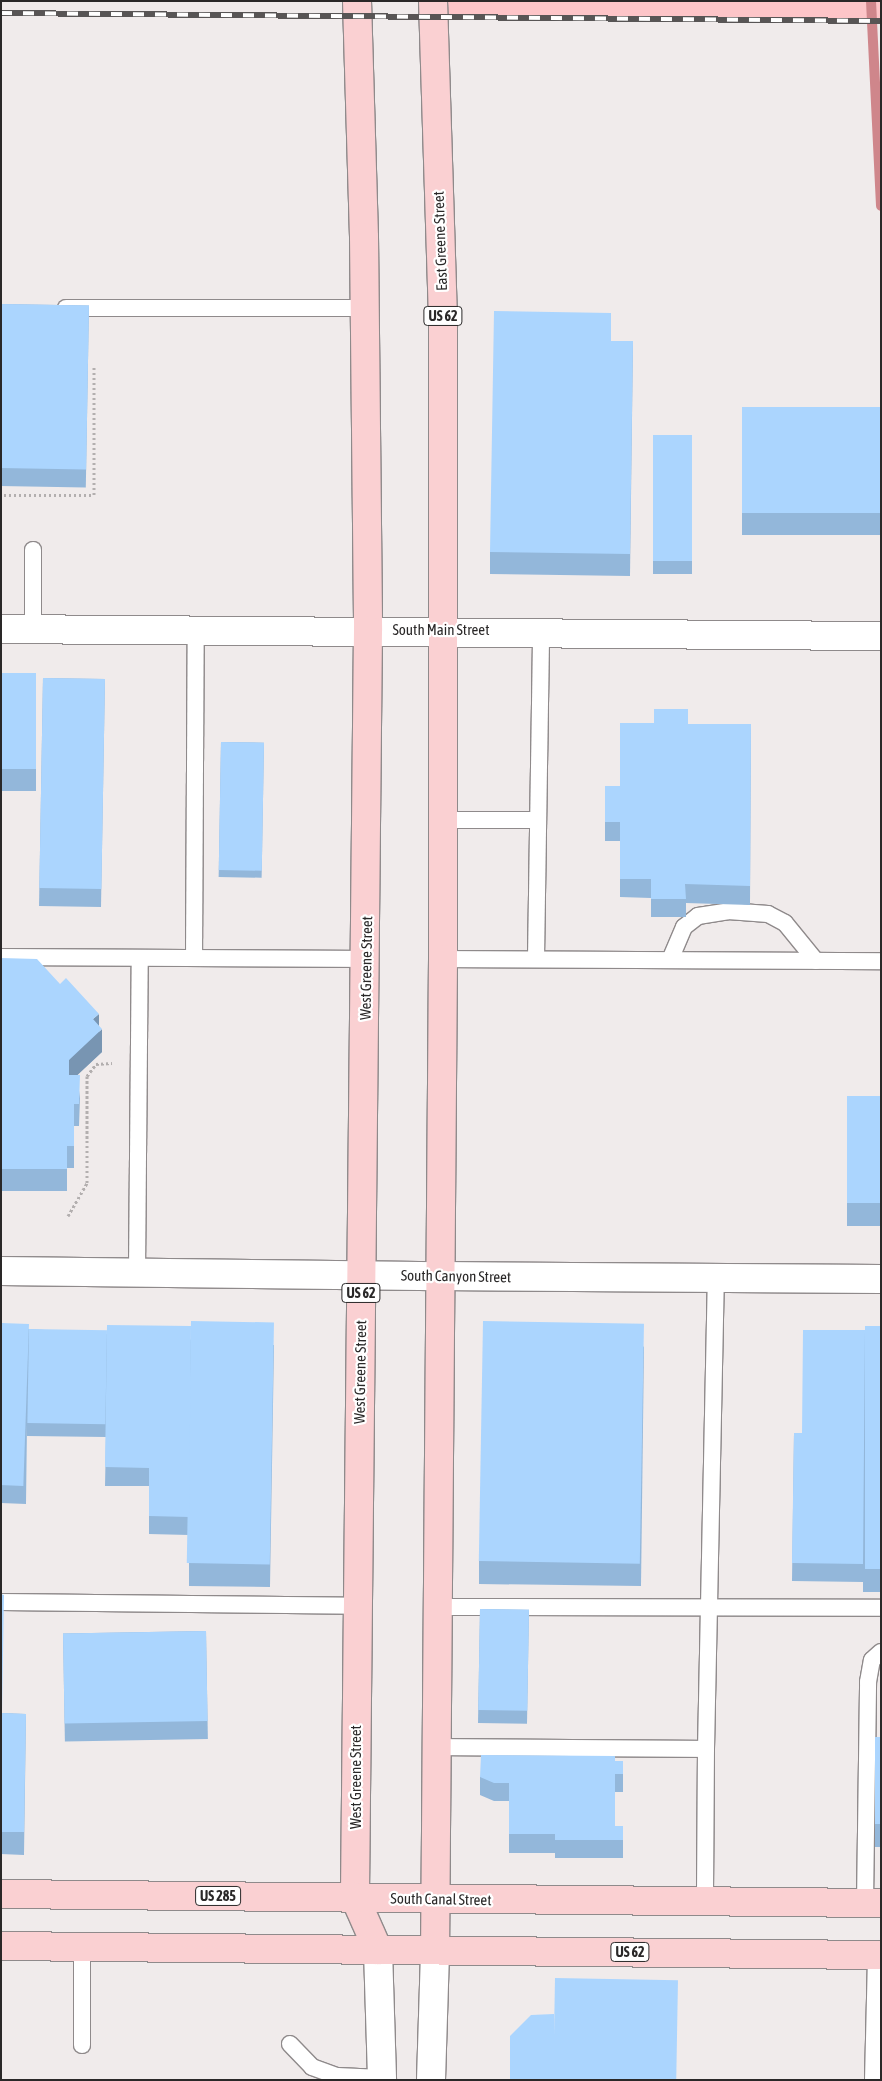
<!DOCTYPE html>
<style>
body{margin:0}
#map{position:relative;width:882px;height:2081px;overflow:hidden;background:#f0ebeb;font-family:"Asap Condensed",sans-serif}
div>[style]{position:absolute}
[style*='--x']{left:calc(var(--x)*1px);top:calc(var(--y)*1px);width:calc(var(--w)*1px);rotate:calc(var(--a)*1deg)}
.green>*{inset:0;background:#fdc5c8}
.stream>*{height:10px;margin:-5px;padding:0 5px;transform-origin:5px;border-radius:5px;background:#cf868b}
.path>*{height:3px;margin-top:-1.5px;transform-origin:0;background:repeating-linear-gradient(90deg,#b3afaf 0 2.5px,transparent 0 5px)}
.roads{filter:drop-shadow(1px 0 #8f8a8b) drop-shadow(-1px 0 #8f8a8b) drop-shadow(0 1px #8f8a8b) drop-shadow(0 -1px #8f8a8b)}
.service>*{height:16px;margin:-8px;padding:0 8px;transform-origin:8px;border-radius:8px;background:#fff}
.minor>*{height:28px;margin:-14px;padding:0 14px;transform-origin:14px;border-radius:14px;background:#fff}
.tertiary>*{height:28px;margin:-14px;padding:0 14px;transform-origin:14px;border-radius:14px;background:#fff}
.trunk>*{height:28px;margin:-14px;padding:0 14px;transform-origin:14px;border-radius:14px;background:#fad0d2}
.rail>*{height:5.5px;margin-top:-2.75px;transform-origin:0;background:repeating-linear-gradient(90deg,#fff 0 11px,#585555 0 22px);box-sizing:border-box;border-block:1px solid #585555}
.wall>*{inset:0;background:#93b7da;transform-origin:0 0}
.shaded-wall>*{inset:0;background:#7895b2}
.building>*{inset:0;background:#abd5fe;transform-origin:0 0}
span{translate:-50% -50%;white-space:nowrap;text-align:center;line-height:1.15;-webkit-text-stroke:4.5px #fff;paint-order:stroke}
.shield-label span{padding:1px 4px;background:#fff;border:1px solid;border-radius:4px;-webkit-text-stroke-width:0}
.shield-label{font-size:14px;color:#2a2828;font-weight:700}
.street-label{font-size:15px;color:#2a2828}
.frame{position:absolute;inset:0;border:2px solid #2a2828;pointer-events:none}
</style>
<div id="map">
<div class="green">
<i style="clip-path:polygon(433px 1px,881px 1px,881px 21px,434px 17px)"></i>
</div>
<div class="stream">
<i style="--x:871;--y:1;--w:205;--a:87.2"></i>
</div>
<div class="path">
<i style="--x:4;--y:495;--w:90;--a:0"></i>
<i style="--x:94;--y:495;--w:130;--a:-90"></i>
<i style="--x:68;--y:1216;--w:38;--a:-60"></i>
<i style="--x:87;--y:1183;--w:107;--a:-90"></i>
<i style="--x:87;--y:1076;--w:15;--a:-53"></i>
<i style="--x:96;--y:1064;--w:16;--a:-4"></i>
</div>
<div class="roads">
<div class="service">
<i style="--x:66;--y:308;--w:299;--a:0"></i>
<i style="--x:33;--y:550;--w:79;--a:90"></i>
<i style="--x:443;--y:820;--w:93;--a:0"></i>
<i style="--x:1;--y:957;--w:365;--a:0.3"></i>
<i style="--x:194;--y:958;--w:329;--a:-89.7"></i>
<i style="--x:536;--y:958;--w:327;--a:-89.1"></i>
<i style="--x:443;--y:959;--w:438;--a:0.3"></i>
<i style="--x:670;--y:960;--w:36;--a:-67"></i>
<i style="--x:684;--y:927;--w:18;--a:-38"></i>
<i style="--x:698;--y:916;--w:30;--a:-9"></i>
<i style="--x:728;--y:911;--w:40;--a:4.3"></i>
<i style="--x:768;--y:914;--w:19;--a:28"></i>
<i style="--x:785;--y:923;--w:49;--a:50.8"></i>
<i style="--x:137;--y:1272;--w:314;--a:-89.5"></i>
<i style="--x:1;--y:1602;--w:356;--a:0.6"></i>
<i style="--x:437;--y:1607;--w:444;--a:0.1"></i>
<i style="--x:437;--y:1747;--w:269;--a:0.4"></i>
<i style="--x:706;--y:1749;--w:153;--a:90.4"></i>
<i style="--x:706;--y:1749;--w:471;--a:-88.8"></i>
<i style="--x:865;--y:1903;--w:221;--a:-89.2"></i>
<i style="--x:868;--y:1682;--w:22;--a:-80"></i>
<i style="--x:872;--y:1660;--w:12;--a:-42"></i>
<i style="--x:82;--y:1947;--w:98;--a:90"></i>
<i style="--x:290;--y:2044;--w:32;--a:46"></i>
<i style="--x:312;--y:2067;--w:27;--a:20"></i>
<i style="--x:337;--y:2076;--w:45;--a:2.5"></i>
<i style="--x:873;--y:2080;--w:126;--a:-88.6"></i>
</div>
<div class="minor">
<i style="--x:1;--y:629;--w:880;--a:0.46"></i>
<i style="--x:1;--y:1271;--w:439;--a:0.7"></i>
</div>
<div class="tertiary">
<i style="--x:440;--y:1276;--w:441;--a:0.4"></i>
<i style="--x:378;--y:1950;--w:130;--a:88.2"></i>
<i style="--x:431;--y:2080;--w:130;--a:-88.2"></i>
</div>
<div class="trunk">
<i style="--x:357;--y:1;--w:236;--a:88.3"></i>
<i style="--x:364;--y:237;--w:393;--a:89.4"></i>
<i style="--x:368;--y:630;--w:1268;--a:90.59"></i>
<i style="--x:355;--y:1898;--w:57;--a:66.1"></i>
<i style="--x:433;--y:1;--w:324;--a:88.2"></i>
<i style="--x:443;--y:325;--w:634;--a:90"></i>
<i style="--x:443;--y:959;--w:991;--a:90.46"></i>
<i style="--x:1;--y:1894;--w:880;--a:0.59"></i>
<i style="--x:1;--y:1946;--w:880;--a:0.59"></i>
</div>
</div>
<div class="rail">
<i style="--x:1;--y:13;--w:880;--a:0.52"></i>
</div>
<div class="wall">
<i style="left:1px;top:304px;width:88px;height:182px;rotate:1deg"></i>
<i style="clip-path:polygon(611px 341px,633px 341px,630px 576px,490px 574px,490px 552px)"></i>
<i style="left:742px;top:407px;width:139px;height:128px"></i>
<i style="left:653px;top:435px;width:39px;height:139px"></i>
<i style="left:1px;top:673px;width:35px;height:118px"></i>
<i style="left:43px;top:678px;width:62px;height:228px;rotate:1deg"></i>
<i style="clip-path:polygon(688px 724px,751px 724px,750px 905px,686px 903px,686px 917px,651px 917px,651px 898px,620px 897px,620px 841px,605px 841px,605px 786px,620px 786px)"></i>
<i style="left:221px;top:742px;width:43px;height:135px;rotate:1deg"></i>
<i style="clip-path:polygon(1px 958px,99px 1026px,102px 1052px,77px 1075px,80px 1098px,79px 1126px,74px 1126px,74px 1168px,67px 1168px,67px 1191px,1px 1191px)"></i>
<i style="left:847px;top:1096px;width:34px;height:130px"></i>
<i style="clip-path:polygon(1px 1323px,29px 1329px,274px 1345px,270px 1587px,189px 1586px,189px 1535px,149px 1534px,149px 1486px,105px 1486px,106px 1437px,27px 1436px,27px 1424px,26px 1504px,1px 1503px)"></i>
<i style="clip-path:polygon(881px 1326px,881px 1592px,863px 1592px,863px 1581px,863px 1582px,792px 1581px,794px 1433px,802px 1433px,865px 1330px)"></i>
<i style="clip-path:polygon(644px 1346px,641px 1586px,479px 1584px,479px 1561px)"></i>
<i style="clip-path:polygon(1px 1594px,2px 1713px,26px 1714px,24px 1855px,1px 1854px)"></i>
<i style="left:480px;top:1609px;width:49px;height:114px;rotate:1deg"></i>
<i style="left:206px;top:1631px;width:108px;height:143px;rotate:89deg"></i>
<i style="clip-path:polygon(881px 1665px,881px 1847px,875px 1847px,875px 1737px,881px 1737px)"></i>
<i style="clip-path:polygon(615px 1761px,623px 1761px,623px 1792px,615px 1792px,615px 1826px,623px 1826px,623px 1858px,555px 1858px,555px 1853px,509px 1853px,509px 1801px,494px 1801px,480px 1795px,480px 1777px)"></i>
</div>
<div class="shaded-wall">
<i style="clip-path:polygon(99px 1014px,99px 1032px,102px 1029px,102px 1052px,69px 1083px,69px 1060px,93px 1019px)"></i>
</div>
<div class="building">
<i style="left:1px;top:304px;width:88px;height:164px;rotate:1deg"></i>
<i style="clip-path:polygon(494px 311px,611px 313px,611px 341px,633px 341px,630px 554px,490px 552px)"></i>
<i style="left:742px;top:407px;width:139px;height:106px"></i>
<i style="left:653px;top:435px;width:39px;height:126px"></i>
<i style="left:1px;top:673px;width:35px;height:96px"></i>
<i style="left:43px;top:678px;width:62px;height:210px;rotate:1deg"></i>
<i style="clip-path:polygon(654px 709px,688px 709px,688px 724px,751px 724px,750px 886px,685px 884px,686px 899px,651px 899px,651px 879px,620px 879px,620px 822px,605px 822px,605px 786px,620px 786px,620px 723px,654px 723px)"></i>
<i style="left:221px;top:742px;width:43px;height:128px;rotate:1deg"></i>
<i style="clip-path:polygon(1px 958px,37px 959px,60px 984px,66px 978px,99px 1014px,93px 1019px,102px 1029px,69px 1060px,69px 1075px,80px 1075px,79px 1104px,74px 1104px,74px 1146px,67px 1146px,67px 1169px,1px 1169px)"></i>
<i style="left:847px;top:1096px;width:34px;height:107px"></i>
<i style="left:191px;top:1321px;width:83px;height:242px;rotate:1deg"></i>
<i style="left:483px;top:1321px;width:161px;height:240px;rotate:1deg"></i>
<i style="left:1px;top:1323px;width:28px;height:162px;rotate:2deg"></i>
<i style="clip-path:polygon(107px 1325px,191px 1326px,189px 1517px,149px 1516px,149px 1468px,105px 1467px)"></i>
<i style="left:865px;top:1326px;width:16px;height:243px"></i>
<i style="left:29px;top:1329px;width:78px;height:94px;rotate:1deg"></i>
<i style="clip-path:polygon(803px 1330px,865px 1330px,863px 1564px,792px 1563px,794px 1433px,802px 1433px)"></i>
<i style="clip-path:polygon(1px 1594px,4px 1595px,2px 1713px,26px 1714px,24px 1832px,1px 1832px)"></i>
<i style="left:480px;top:1609px;width:49px;height:101px;rotate:1deg"></i>
<i style="left:206px;top:1631px;width:90px;height:143px;rotate:89deg"></i>
<i style="clip-path:polygon(881px 1665px,881px 1824px,875px 1824px,875px 1737px,881px 1737px)"></i>
<i style="clip-path:polygon(481px 1755px,615px 1756px,615px 1761px,623px 1761px,623px 1774px,615px 1774px,615px 1826px,623px 1826px,623px 1840px,555px 1840px,555px 1834px,509px 1834px,509px 1783px,494px 1783px,480px 1777px)"></i>
<i style="left:555px;top:1978px;width:123px;height:102px;rotate:1deg"></i>
<i style="clip-path:polygon(554px 2014px,554px 2080px,510px 2080px,510px 2036px,531px 2015px)"></i>
</div>
<div class="shield-label">
<span style="left:443px;top:316px">US 62</span>
<span style="left:361px;top:1293px">US 62</span>
<span style="left:218px;top:1896px">US 285</span>
<span style="left:630px;top:1952px">US 62</span>
</div>
<div class="street-label">
<span style="left:440px;top:241px;rotate:-92deg">East Greene Street</span>
<span style="left:441px;top:630px">South Main Street</span>
<span style="left:366px;top:968px;rotate:-89deg">West Greene Street</span>
<span style="left:456px;top:1276px;rotate:1deg">South Canyon Street</span>
<span style="left:360px;top:1372px;rotate:-89deg">West Greene Street</span>
<span style="left:356px;top:1777px;rotate:-90deg">West Greene Street</span>
<span style="left:441px;top:1899px;rotate:1deg">South Canal Street</span>
</div>
<div class="frame"></div>
</div>
